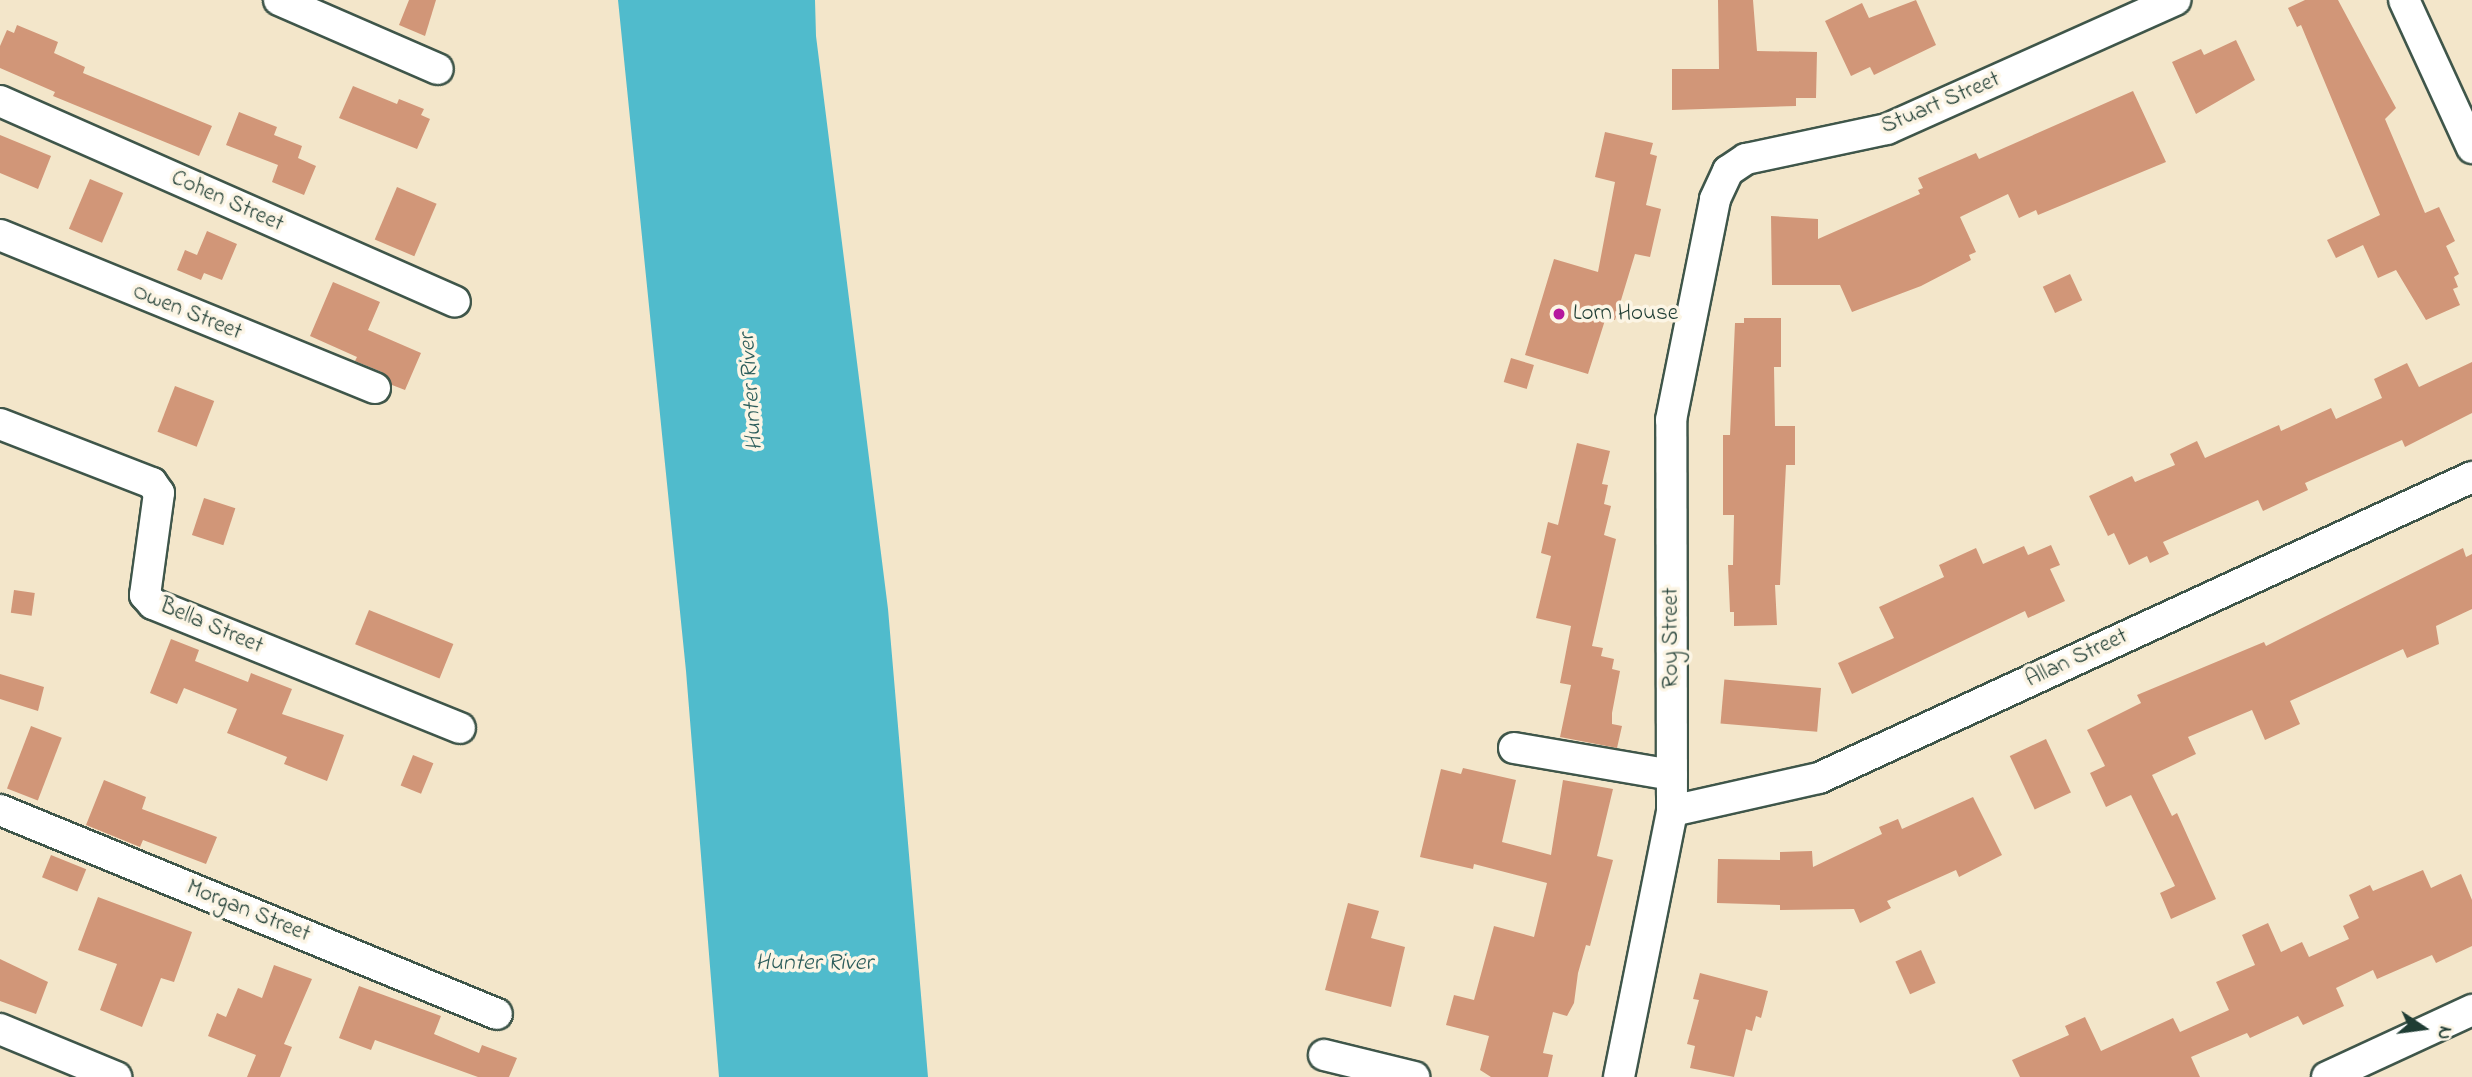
<!DOCTYPE html>
<style>
body{margin:0}
#map{position:relative;width:2472px;height:1077px;overflow:hidden;background:#f3e6ca;font-family:"Indie Flower",sans-serif}
div>[style]{position:absolute}
[style*='--x']{left:calc(var(--x)*1px);top:calc(var(--y)*1px);width:calc(var(--w)*1px);rotate:calc(var(--a)*1deg)}
.water>*{inset:0;background:#50bbcc}
.building>*{inset:0;background:#d19678;transform-origin:0 0}
.roads{filter:drop-shadow(2px 0 #3f564a) drop-shadow(-2px 0 #3f564a) drop-shadow(0 2px #3f564a) drop-shadow(0 -2px #3f564a)}
.minor>*{height:30px;margin:-15px;padding:0 15px;transform-origin:15px;border-radius:15px;background:#fff}
.dots>*{width:19px;height:19px;translate:-50% -50%;box-sizing:border-box;border:4px solid #fcf5e5;border-radius:50%}
span{translate:-50% -50%;white-space:nowrap;text-align:center;line-height:1.15;-webkit-text-stroke:7px #fcf5e5;paint-order:stroke}
.street-label{font-size:23px;color:#1f3d34}
.poi-label{font-size:23px;color:#1f3d34}
.left{translate:0 -50%;text-align:left}
.water-label{font-size:24px;color:#2b5c5a;font-style:italic}
.north{position:absolute;left:2388px;top:993px;width:70px;height:70px;-webkit-text-stroke:5px #fcf5e5;paint-order:stroke;rotate:103deg;font-size:19px;font-weight:700;line-height:28px;text-align:center;color:#1f3d34}
.north::after{content:'';display:block;margin:auto;width:24px;height:32px;background:#1f3d34;clip-path:polygon(50% 0,100% 100%,50% 72%,0 100%)}
</style>
<div id="map">
<div class="water">
<i style="clip-path:polygon(618px 0,815px 0,816px 36px,888px 609px,928px 1077px,719px 1077px,686px 671px)"></i>
</div>
<div class="building">
<i style="clip-path:polygon(409px 0,436px 0,425px 36px,399px 25px)"></i>
<i style="clip-path:polygon(1718px 0,1753px 0,1757px 51px,1817px 52px,1816px 98px,1796px 98px,1796px 106px,1672px 110px,1672px 69px,1719px 69px)"></i>
<i style="clip-path:polygon(1916px 0,1936px 45px,1874px 75px,1870px 67px,1851px 76px,1825px 21px,1862px 3px,1869px 18px)"></i>
<i style="clip-path:polygon(2305px 0,2338px 0,2396px 108px,2385px 119px,2425px 213px,2439px 207px,2455px 241px,2446px 246px,2459px 274px,2454px 277px,2458px 287px,2453px 289px,2460px 305px,2426px 320px,2396px 270px,2378px 278px,2363px 245px,2336px 258px,2327px 240px,2380px 215px,2301px 25px,2297px 27px,2288px 8px)"></i>
<i style="clip-path:polygon(17px 25px,58px 42px,54px 53px,85px 67px,83px 73px,212px 126px,199px 156px,53px 96px,55px 92px,0 68px,0 46px,7px 30px,14px 33px)"></i>
<i style="clip-path:polygon(2236px 40px,2255px 80px,2196px 114px,2172px 62px,2201px 49px,2204px 55px)"></i>
<i style="clip-path:polygon(353px 86px,397px 104px,399px 99px,424px 109px,421px 115px,430px 119px,417px 149px,339px 118px)"></i>
<i style="clip-path:polygon(2133px 91px,2166px 162px,2038px 215px,2036px 210px,2019px 218px,2008px 194px,1960px 217px,1976px 252px,1969px 255px,1971px 260px,1921px 286px,1852px 312px,1840px 285px,1772px 285px,1771px 216px,1818px 219px,1818px 239px,1920px 194px,1918px 190px,1923px 188px,1918px 178px,1976px 153px,1979px 159px)"></i>
<i style="clip-path:polygon(239px 112px,277px 127px,274px 135px,302px 146px,298px 158px,316px 166px,304px 195px,272px 182px,278px 165px,226px 145px)"></i>
<i style="clip-path:polygon(1605px 132px,1653px 143px,1650px 154px,1657px 156px,1646px 205px,1661px 209px,1650px 257px,1635px 254px,1615px 320px,1606px 317px,1588px 374px,1525px 355px,1554px 259px,1598px 272px,1615px 182px,1595px 177px)"></i>
<i style="clip-path:polygon(0 135px,51px 156px,38px 189px,0 173px)"></i>
<i style="left:90px;top:179px;width:36px;height:54px;rotate:23deg"></i>
<i style="left:397px;top:187px;width:43px;height:57px;rotate:23deg"></i>
<i style="clip-path:polygon(207px 231px,237px 244px,222px 280px,204px 273px,201px 280px,177px 270px,185px 250px,197px 255px)"></i>
<i style="left:2070px;top:274px;width:29px;height:30px;rotate:65deg"></i>
<i style="clip-path:polygon(333px 282px,380px 302px,368px 330px,421px 353px,405px 390px,392px 385px,382px 372px,355px 361px,357px 357px,310px 336px)"></i>
<i style="clip-path:polygon(1744px 318px,1781px 318px,1781px 367px,1774px 367px,1775px 426px,1795px 426px,1795px 465px,1786px 465px,1780px 585px,1775px 585px,1777px 625px,1734px 626px,1734px 612px,1730px 612px,1728px 565px,1733px 565px,1734px 515px,1723px 515px,1723px 435px,1730px 435px,1735px 323px,1744px 323px)"></i>
<i style="left:1511px;top:358px;width:24px;height:25px;rotate:17deg"></i>
<i style="clip-path:polygon(2472px 362px,2472px 413px,2405px 447px,2402px 440px,2305px 483px,2308px 490px,2263px 511px,2258px 500px,2163px 542px,2169px 554px,2150px 563px,2147px 556px,2129px 565px,2114px 533px,2108px 536px,2089px 496px,2132px 476px,2135px 482px,2175px 465px,2170px 454px,2197px 441px,2205px 458px,2279px 425px,2281px 431px,2331px 408px,2336px 419px,2382px 398px,2374px 379px,2407px 363px,2419px 387px)"></i>
<i style="left:175px;top:386px;width:42px;height:49px;rotate:21deg"></i>
<i style="clip-path:polygon(1577px 443px,1610px 451px,1602px 484px,1608px 485px,1604px 504px,1611px 506px,1604px 535px,1616px 539px,1592px 646px,1603px 648px,1601px 656px,1614px 659px,1612px 669px,1620px 671px,1612px 713px,1612px 724px,1622px 726px,1617px 748px,1560px 737px,1571px 685px,1560px 683px,1571px 626px,1536px 618px,1551px 556px,1541px 553px,1548px 522px,1558px 525px)"></i>
<i style="left:204px;top:498px;width:33px;height:39px;rotate:18deg"></i>
<i style="clip-path:polygon(2051px 545px,2060px 565px,2050px 569px,2065px 601px,2028px 618px,2025px 611px,1852px 694px,1838px 663px,1894px 638px,1879px 607px,1944px 577px,1939px 565px,1976px 548px,1983px 564px,2024px 546px,2028px 555px)"></i>
<i style="clip-path:polygon(2463px 548px,2466px 557px,2472px 554px,2472px 609px,2436px 626px,2439px 644px,2407px 658px,2403px 649px,2290px 701px,2300px 724px,2265px 740px,2252px 710px,2188px 737px,2196px 754px,2152px 775px,2172px 816px,2177px 813px,2216px 899px,2171px 919px,2160px 893px,2175px 886px,2131px 795px,2106px 807px,2090px 773px,2105px 766px,2087px 730px,2141px 703px,2137px 695px,2264px 642px,2266px 646px)"></i>
<i style="left:14px;top:590px;width:21px;height:23px;rotate:8deg"></i>
<i style="left:369px;top:610px;width:91px;height:37px;rotate:22deg"></i>
<i style="clip-path:polygon(171px 639px,199px 650px,195px 661px,248px 682px,251px 673px,292px 689px,282px 714px,344px 735px,327px 781px,284px 764px,287px 757px,227px 733px,237px 709px,184px 688px,177px 704px,150px 693px)"></i>
<i style="clip-path:polygon(0 674px,44px 687px,38px 711px,0 699px)"></i>
<i style="left:1821px;top:688px;width:44px;height:97px;rotate:95deg"></i>
<i style="left:31px;top:726px;width:33px;height:67px;rotate:21deg"></i>
<i style="left:2046px;top:739px;width:59px;height:40px;rotate:65deg"></i>
<i style="left:413px;top:755px;width:22px;height:33px;rotate:22deg"></i>
<i style="clip-path:polygon(1463px 768px,1516px 780px,1502px 842px,1551px 855px,1563px 780px,1613px 789px,1597px 856px,1613px 860px,1590px 946px,1586px 945px,1578px 973px,1574px 1003px,1567px 1016px,1553px 1012px,1543px 1053px,1553px 1055px,1548px 1077px,1491px 1077px,1480px 1070px,1489px 1036px,1446px 1025px,1454px 995px,1474px 1000px,1494px 926px,1534px 937px,1547px 883px,1474px 864px,1473px 869px,1420px 857px,1441px 769px,1461px 774px)"></i>
<i style="clip-path:polygon(104px 780px,146px 797px,142px 809px,217px 837px,206px 864px,143px 840px,140px 847px,86px 825px)"></i>
<i style="clip-path:polygon(1973px 797px,2002px 855px,1959px 877px,1956px 870px,1887px 901px,1891px 908px,1860px 923px,1854px 909px,1780px 910px,1780px 905px,1717px 903px,1718px 859px,1780px 860px,1780px 852px,1812px 851px,1813px 867px,1882px 834px,1879px 827px,1898px 819px,1902px 829px)"></i>
<i style="left:51px;top:855px;width:38px;height:24px;rotate:22deg"></i>
<i style="clip-path:polygon(2423px 870px,2431px 888px,2461px 874px,2472px 900px,2472px 946px,2436px 963px,2432px 955px,2377px 979px,2373px 970px,2336px 988px,2344px 1006px,2303px 1025px,2298px 1016px,2250px 1038px,2247px 1033px,2191px 1057px,2200px 1077px,2020px 1077px,2012px 1060px,2069px 1035px,2065px 1026px,2085px 1017px,2101px 1051px,2173px 1018px,2180px 1032px,2229px 1010px,2216px 982px,2255px 965px,2242px 935px,2268px 923px,2281px 952px,2302px 942px,2309px 957px,2349px 939px,2343px 926px,2359px 918px,2349px 895px,2370px 885px,2373px 891px)"></i>
<i style="clip-path:polygon(98px 897px,192px 932px,174px 982px,161px 978px,142px 1027px,100px 1010px,117px 964px,78px 950px)"></i>
<i style="clip-path:polygon(1348px 903px,1379px 911px,1371px 938px,1405px 947px,1391px 1007px,1325px 990px)"></i>
<i style="left:1921px;top:950px;width:36px;height:28px;rotate:66deg"></i>
<i style="clip-path:polygon(0 959px,48px 982px,36px 1014px,0 1001px)"></i>
<i style="clip-path:polygon(274px 965px,312px 979px,284px 1044px,292px 1047px,280px 1077px,247px 1077px,256px 1055px,208px 1036px,217px 1013px,226px 1017px,238px 988px,262px 998px)"></i>
<i style="clip-path:polygon(1700px 973px,1768px 991px,1761px 1018px,1756px 1016px,1752px 1031px,1746px 1029px,1734px 1077px,1690px 1068px,1695px 1046px,1687px 1044px,1699px 1000px,1693px 999px)"></i>
<i style="clip-path:polygon(359px 986px,441px 1016px,434px 1034px,479px 1053px,482px 1045px,517px 1058px,509px 1077px,478px 1077px,375px 1040px,371px 1050px,339px 1038px)"></i>
</div>
<div class="roads">
<div class="minor">
<i style="--x:279;--y:0;--w:173;--a:23.5"></i>
<i style="--x:2404;--y:0;--w:163;--a:65.3"></i>
<i style="--x:0;--y:101;--w:497;--a:23.8"></i>
<i style="--x:0;--y:235;--w:405;--a:22.2"></i>
<i style="--x:0;--y:424;--w:163;--a:21.2"></i>
<i style="--x:152;--y:483;--w:12;--a:55"></i>
<i style="--x:159;--y:493;--w:103;--a:97.8"></i>
<i style="--x:145;--y:595;--w:12;--a:48"></i>
<i style="--x:153;--y:604;--w:331;--a:22"></i>
<i style="--x:1514;--y:748;--w:160;--a:9.7"></i>
<i style="--x:0;--y:810;--w:537;--a:22.32"></i>
<i style="--x:1672;--y:811;--w:151;--a:-12.7"></i>
<i style="--x:1819;--y:778;--w:719;--a:-24.75"></i>
<i style="--x:0;--y:1029;--w:126;--a:22.5"></i>
<i style="--x:1324;--y:1055;--w:93;--a:13.7"></i>
<i style="--x:1619;--y:1077;--w:271;--a:-78.7"></i>
<i style="--x:1672;--y:811;--w:391;--a:-90.1"></i>
<i style="--x:1671;--y:420;--w:225;--a:-78.7"></i>
<i style="--x:1715;--y:199;--w:31;--a:-65"></i>
<i style="--x:1728;--y:171;--w:22;--a:-34"></i>
<i style="--x:1746;--y:159;--w:144;--a:-12"></i>
<i style="--x:1887;--y:129;--w:316;--a:-24.1"></i>
<i style="--x:2327;--y:1077;--w:160;--a:-24.8"></i>
</div>
</div>
<div class="dots">
<i style="left:1559px;top:314px;background:#b5179e"></i>
</div>
<div class="street-label">
<span style="left:1941px;top:104px;rotate:-23deg">Stuart Street</span>
<span style="left:227px;top:202px;rotate:24deg">Cohen Street</span>
<span style="left:187px;top:313px;rotate:22deg">Owen Street</span>
<span style="left:211px;top:627px;rotate:23deg">Bella Street</span>
<span style="left:1672px;top:638px;rotate:-90deg">Roy Street</span>
<span style="left:2077px;top:659px;rotate:-25deg">Allan Street</span>
<span style="left:248px;top:912px;rotate:22deg">Morgan Street</span>
</div>
<div class="poi-label">
<span class="left" style="left:1573px;top:314px">Lorn House</span>
</div>
<div class="water-label">
<span style="left:752px;top:392px;rotate:-94deg">Hunter River</span>
<span style="left:814px;top:964px">Hunter River</span>
</div>
<div class="north">N</div>
</div>
